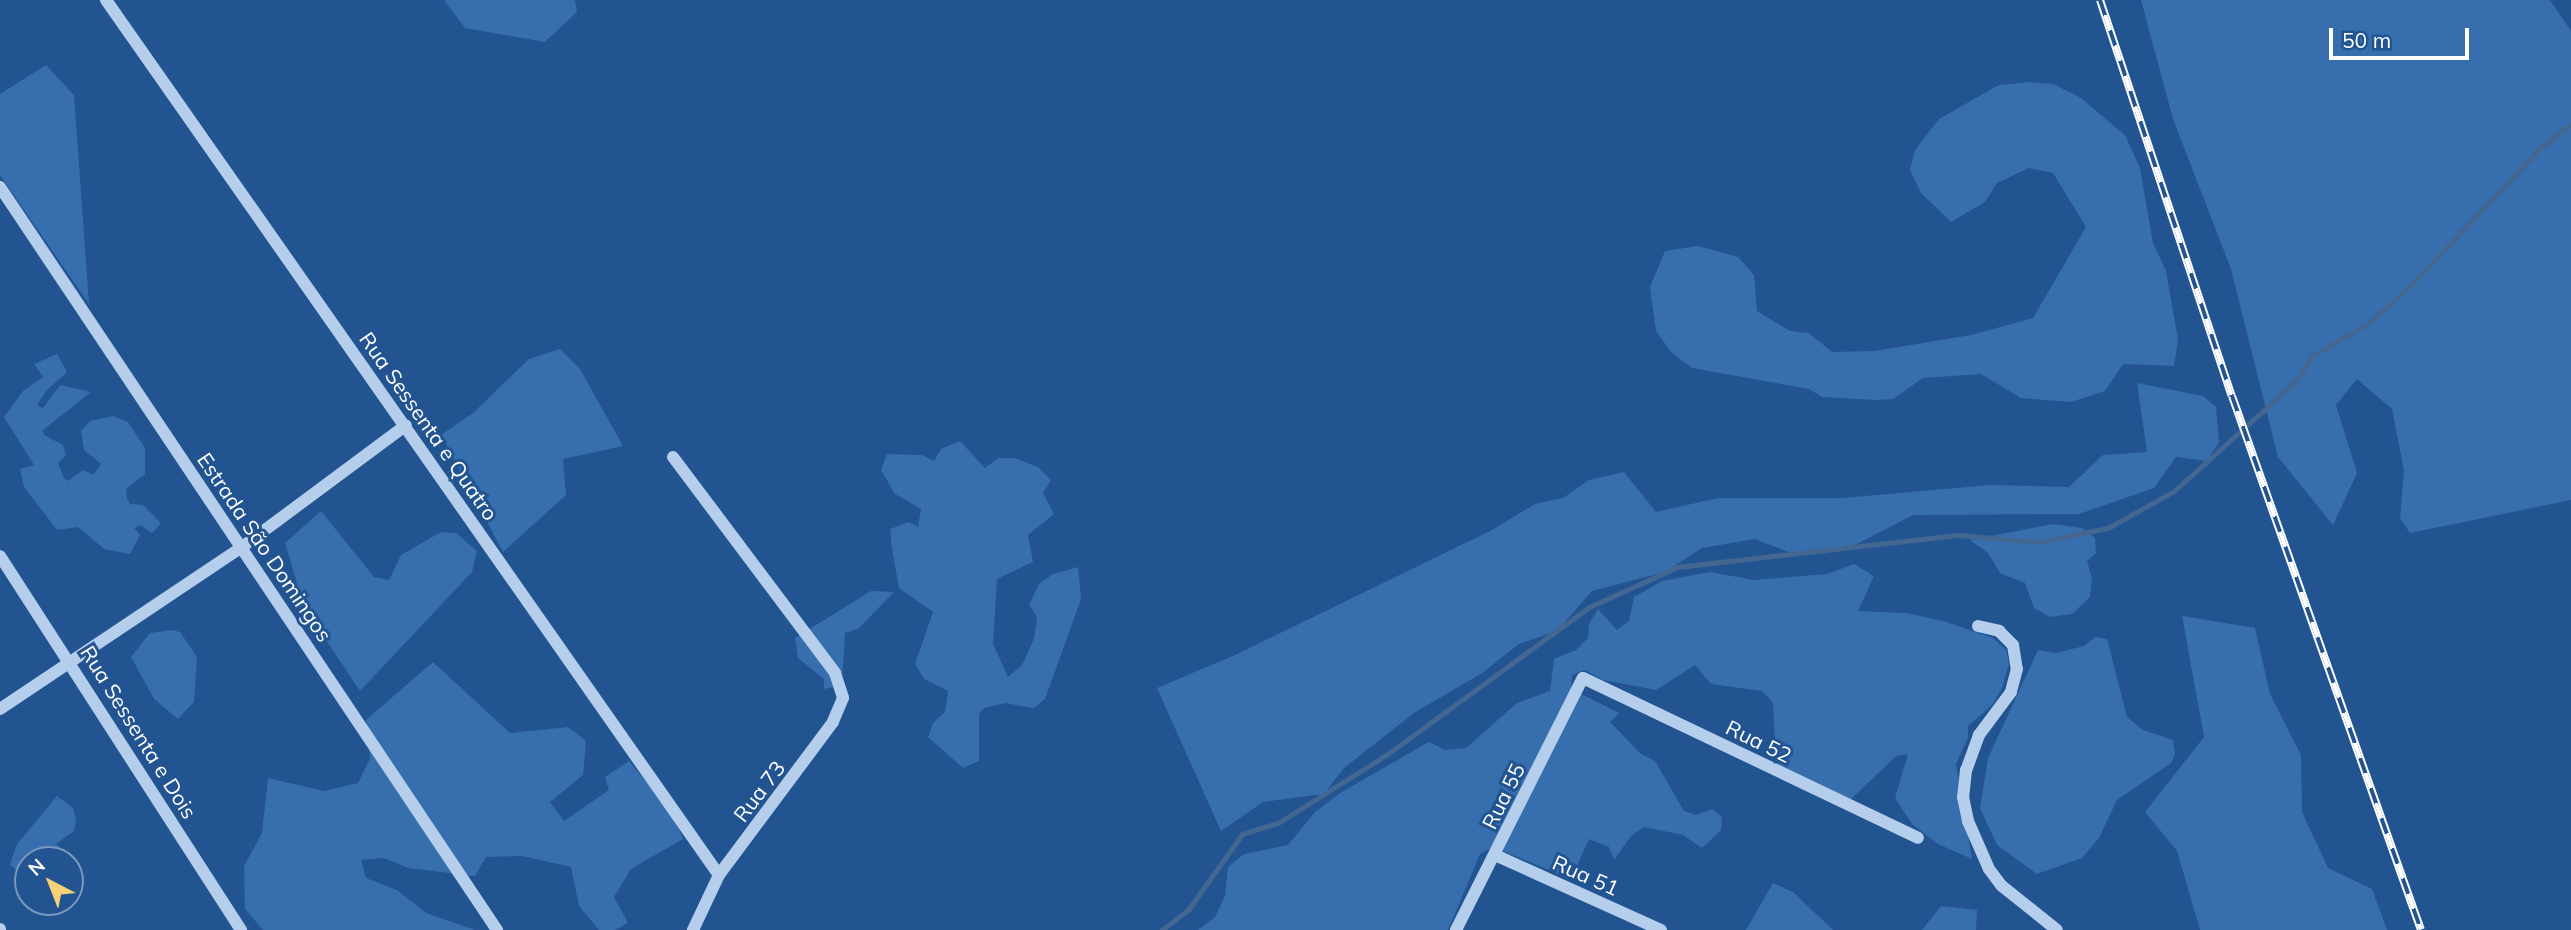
<!DOCTYPE html>
<meta charset="utf-8">
<style>
body{margin:0}
#map{position:relative;width:2571px;height:930px;overflow:hidden;background:#225491;font-family:Mulish,sans-serif}
div>[style]{position:absolute}
[style*='--x']{left:calc(var(--x)*1px);top:calc(var(--y)*1px);width:calc(var(--w)*1px);rotate:calc(var(--a)*1deg)}
.green>*{inset:0;background:#366eae}
.stream>*{height:5px;margin:-2.5px;padding:0 2.5px;transform-origin:2.5px;border-radius:2.5px;background:#446792}
.minor>*{height:12px;margin:-6px;padding:0 6px;transform-origin:6px;border-radius:6px;background:#b4ceec}
.rail>*{height:8px;margin-top:-4px;transform-origin:0;background:repeating-linear-gradient(90deg,#225491 0 16px,#fff 0 32px);box-sizing:border-box;border-block:2px solid #fff}
span{translate:-50% -50%;white-space:nowrap;text-align:center;line-height:1.15;-webkit-text-stroke:6px #225491;paint-order:stroke}
.street-label{font-size:21px;color:#fff}
.north{position:absolute;left:14px;top:846px;width:70px;height:70px;box-sizing:border-box;background:#225491;border:2px solid #7a98bd;border-radius:50%;rotate:318deg;font-size:19px;font-weight:700;line-height:28px;text-align:center;color:#fff}
.north::after{content:'';display:block;margin:auto;width:24px;height:32px;background:#f8d176;clip-path:polygon(50% 0,100% 100%,50% 72%,0 100%)}
.scale{position:absolute;left:2329px;top:28px;width:140px;height:32px;box-sizing:border-box;border:4px solid #fff;border-top:0;padding-left:9px;font-size:21px;line-height:24px;white-space:nowrap;color:#fff;-webkit-text-stroke:5px #225491;paint-order:stroke}
</style>
<div id="map">
<div class="green">
<i style="clip-path:polygon(444px 0,575px 0,577px 12px,545px 42px,465px 28px)"></i>
<i style="clip-path:polygon(2141px 0,2550px 0,2571px 31px,2571px 500px,2410px 533px,2400px 518px,2404px 471px,2392px 409px,2357px 379px,2336px 405px,2357px 473px,2333px 525px,2278px 457px,2231px 269px,2173px 119px)"></i>
<i style="clip-path:polygon(46px 65px,74px 95px,89px 304px,0 175px,0 94px)"></i>
<i style="clip-path:polygon(2030px 82px,2053px 84px,2081px 98px,2125px 135px,2140px 168px,2153px 243px,2166px 271px,2178px 340px,2174px 366px,2123px 364px,2105px 391px,2071px 402px,2021px 398px,1981px 374px,1923px 378px,1893px 399px,1877px 400px,1822px 397px,1809px 389px,1692px 368px,1671px 352px,1656px 331px,1650px 287px,1665px 251px,1698px 246px,1738px 257px,1754px 275px,1757px 311px,1790px 331px,1809px 333px,1832px 352px,1875px 351px,1971px 335px,2033px 318px,2086px 227px,2053px 173px,2029px 168px,1997px 183px,1985px 202px,1951px 222px,1921px 193px,1910px 170px,1915px 150px,1939px 119px,1999px 85px)"></i>
<i style="clip-path:polygon(560px 349px,580px 369px,623px 446px,563px 459px,566px 495px,503px 552px,441px 435px,473px 413px,529px 359px)"></i>
<i style="clip-path:polygon(57px 354px,67px 372px,46px 391px,37px 405px,43px 408px,60px 385px,91px 392px,43px 430px,44px 435px,63px 445px,66px 455px,58px 463px,64px 478px,68px 481px,83px 470px,93px 475px,101px 464px,84px 450px,81px 431px,90px 421px,113px 416px,128px 422px,145px 448px,145px 474px,126px 489px,127px 498px,130px 504px,143px 505px,161px 523px,152px 533px,140px 525px,134px 528px,140px 535px,130px 554px,104px 549px,78px 527px,57px 530px,24px 487px,20px 469px,34px 465px,4px 417px,23px 391px,43px 377px,34px 364px)"></i>
<i style="clip-path:polygon(2137px 383px,2203px 396px,2216px 407px,2219px 442px,2207px 461px,2176px 457px,2154px 488px,2079px 514px,1913px 515px,1851px 547px,1793px 554px,1755px 539px,1702px 548px,1665px 572px,1592px 591px,1557px 631px,1519px 644px,1482px 673px,1414px 713px,1344px 768px,1324px 794px,1263px 802px,1221px 831px,1157px 688px,1233px 656px,1490px 531px,1535px 504px,1563px 498px,1589px 480px,1624px 472px,1656px 512px,1718px 498px,1843px 498px,1990px 485px,2069px 487px,2103px 455px,2147px 452px)"></i>
<i style="clip-path:polygon(960px 441px,985px 468px,998px 458px,1014px 458px,1038px 467px,1051px 480px,1043px 493px,1054px 514px,1028px 535px,1033px 562px,997px 579px,993px 644px,1008px 677px,1022px 665px,1034px 639px,1037px 617px,1029px 605px,1039px 584px,1053px 574px,1078px 567px,1081px 599px,1045px 699px,1034px 708px,1005px 703px,984px 708px,979px 714px,979px 761px,963px 768px,928px 737px,933px 723px,945px 712px,948px 691px,924px 679px,915px 664px,933px 612px,899px 588px,892px 549px,890px 529px,909px 522px,918px 527px,921px 509px,895px 494px,881px 470px,887px 454px,922px 455px,934px 461px,941px 449px)"></i>
<i style="clip-path:polygon(321px 511px,374px 577px,389px 580px,401px 555px,441px 532px,456px 533px,477px 551px,472px 572px,360px 691px,304px 607px,285px 543px)"></i>
<i style="clip-path:polygon(2053px 524px,2082px 528px,2095px 538px,2096px 553px,2087px 561px,2092px 578px,2090px 597px,2072px 614px,2050px 617px,2034px 608px,2025px 583px,2000px 573px,1988px 553px,1970px 540px)"></i>
<i style="clip-path:polygon(1854px 564px,1874px 576px,1858px 611px,1906px 613px,1943px 621px,1993px 638px,2006px 650px,2009px 664px,2002px 688px,1993px 704px,1968px 726px,1968px 738px,1956px 764px,1972px 859px,1938px 844px,1912px 824px,1895px 798px,1908px 754px,1896px 756px,1846px 804px,1776px 763px,1773px 703px,1762px 691px,1711px 684px,1695px 665px,1656px 690px,1603px 680px,1585px 670px,1572px 675px,1571px 689px,1619px 713px,1610px 722px,1641px 754px,1655px 761px,1684px 811px,1696px 815px,1712px 809px,1722px 817px,1721px 830px,1702px 848px,1683px 835px,1644px 827px,1631px 836px,1614px 860px,1609px 847px,1589px 839px,1571px 879px,1493px 847px,1480px 854px,1448px 930px,1198px 930px,1215px 917px,1225px 896px,1228px 867px,1244px 854px,1288px 845px,1315px 812px,1340px 793px,1429px 742px,1445px 750px,1466px 748px,1517px 703px,1550px 691px,1554px 659px,1576px 650px,1588px 638px,1589px 624px,1598px 609px,1617px 630px,1629px 621px,1634px 597px,1662px 581px,1710px 572px,1754px 580px,1827px 574px)"></i>
<i style="clip-path:polygon(871px 591px,894px 592px,859px 628px,845px 633px,842px 685px,824px 689px,824px 679px,798px 658px,795px 638px)"></i>
<i style="clip-path:polygon(2182px 616px,2255px 628px,2270px 694px,2301px 755px,2302px 812px,2328px 868px,2372px 889px,2387px 930px,2200px 930px,2177px 851px,2145px 812px,2204px 737px)"></i>
<i style="clip-path:polygon(172px 630px,180px 632px,197px 657px,194px 702px,178px 719px,154px 699px,131px 657px,150px 633px)"></i>
<i style="clip-path:polygon(2095px 637px,2107px 639px,2127px 717px,2143px 730px,2173px 740px,2175px 754px,2171px 763px,2117px 800px,2099px 838px,2082px 858px,2037px 874px,1997px 845px,1980px 808px,1988px 758px,2038px 650px,2056px 653px,2084px 646px)"></i>
<i style="clip-path:polygon(433px 662px,510px 733px,568px 727px,586px 741px,583px 775px,550px 802px,564px 821px,609px 790px,605px 777px,629px 761px,674px 816px,683px 839px,631px 869px,614px 897px,628px 923px,615px 930px,599px 930px,579px 906px,571px 867px,522px 856px,486px 857px,475px 876px,408px 868px,384px 858px,361px 860px,366px 878px,397px 890px,426px 913px,475px 930px,263px 930px,245px 909px,244px 866px,262px 833px,268px 778px,324px 791px,358px 783px,370px 759px,366px 720px)"></i>
<i style="clip-path:polygon(57px 796px,73px 808px,76px 820px,74px 831px,56px 844px,68px 855px,60px 860px,28px 860px,28px 883px,10px 864px,17px 844px)"></i>
<i style="clip-path:polygon(1773px 883px,1793px 892px,1833px 930px,1746px 930px)"></i>
<i style="clip-path:polygon(1941px 906px,1977px 910px,1976px 930px,1922px 930px)"></i>
</div>
<div class="stream">
<i style="--x:1162;--y:930;--w:33;--a:-38"></i>
<i style="--x:1188;--y:910;--w:93;--a:-54.6"></i>
<i style="--x:1242;--y:834;--w:38;--a:-17"></i>
<i style="--x:1278;--y:823;--w:131;--a:-32.2"></i>
<i style="--x:1389;--y:753;--w:248;--a:-36.1"></i>
<i style="--x:1589;--y:607;--w:97;--a:-24.4"></i>
<i style="--x:1677;--y:567;--w:284;--a:-6.5"></i>
<i style="--x:1959;--y:535;--w:80;--a:5"></i>
<i style="--x:2039;--y:542;--w:70;--a:-11.5"></i>
<i style="--x:2108;--y:528;--w:76;--a:-29.3"></i>
<i style="--x:2174;--y:491;--w:163;--a:-42"></i>
<i style="--x:2295;--y:382;--w:31;--a:-57"></i>
<i style="--x:2312;--y:356;--w:67;--a:-30.4"></i>
<i style="--x:2370;--y:322;--w:55;--a:-42.1"></i>
<i style="--x:2411;--y:285;--w:188;--a:-46.7"></i>
<i style="--x:2540;--y:148;--w:39;--a:-38"></i>
</div>
<div class="minor">
<i style="--x:106;--y:0;--w:1068;--a:54.99"></i>
<i style="--x:0;--y:187;--w:894;--a:56.22"></i>
<i style="--x:673;--y:457;--w:270;--a:53.1"></i>
<i style="--x:835;--y:673;--w:26;--a:72"></i>
<i style="--x:843;--y:698;--w:26;--a:113"></i>
<i style="--x:833;--y:722;--w:191;--a:126.7"></i>
<i style="--x:719;--y:875;--w:61;--a:115.3"></i>
<i style="--x:0;--y:556;--w:445;--a:57.2"></i>
<i style="--x:1978;--y:626;--w:22;--a:13"></i>
<i style="--x:1999;--y:631;--w:20;--a:45"></i>
<i style="--x:2013;--y:645;--w:24;--a:81"></i>
<i style="--x:2017;--y:669;--w:24;--a:105"></i>
<i style="--x:2011;--y:692;--w:54;--a:126.7"></i>
<i style="--x:1979;--y:735;--w:37;--a:110"></i>
<i style="--x:1966;--y:770;--w:27;--a:96"></i>
<i style="--x:1963;--y:797;--w:25;--a:78"></i>
<i style="--x:1968;--y:821;--w:52;--a:66.4"></i>
<i style="--x:1989;--y:869;--w:21;--a:53"></i>
<i style="--x:2002;--y:886;--w:70;--a:38.7"></i>
<i style="--x:0;--y:709;--w:291;--a:-33.8"></i>
<i style="--x:242;--y:547;--w:204;--a:-36.6"></i>
<i style="--x:1495;--y:855;--w:182;--a:24.3"></i>
<i style="--x:0;--y:929;--w:1;--a:90"></i>
<i style="--x:1456;--y:930;--w:282;--a:-63.3"></i>
<i style="--x:1583;--y:678;--w:371;--a:25.5"></i>
</div>
<div class="rail">
<i style="--x:2100;--y:0;--w:417;--a:71.6"></i>
<i style="--x:2232;--y:396;--w:566;--a:70.51"></i>
</div>
<div class="street-label">
<span style="left:429px;top:426px;rotate:55deg">Rua Sessenta e Quatro</span>
<span style="left:265px;top:547px;rotate:56deg">Estrada São Domingos</span>
<span style="left:139px;top:732px;rotate:58deg">Rua Sessenta e Dois</span>
<span style="left:1759px;top:741px;rotate:26deg">Rua 52</span>
<span style="left:759px;top:791px;rotate:-53deg">Rua 73</span>
<span style="left:1503px;top:796px;rotate:-64deg">Rua 55</span>
<span style="left:1586px;top:875px;rotate:24deg">Rua 51</span>
</div>
<div class="north">N</div>
<div class="scale">50 m</div>
</div>
